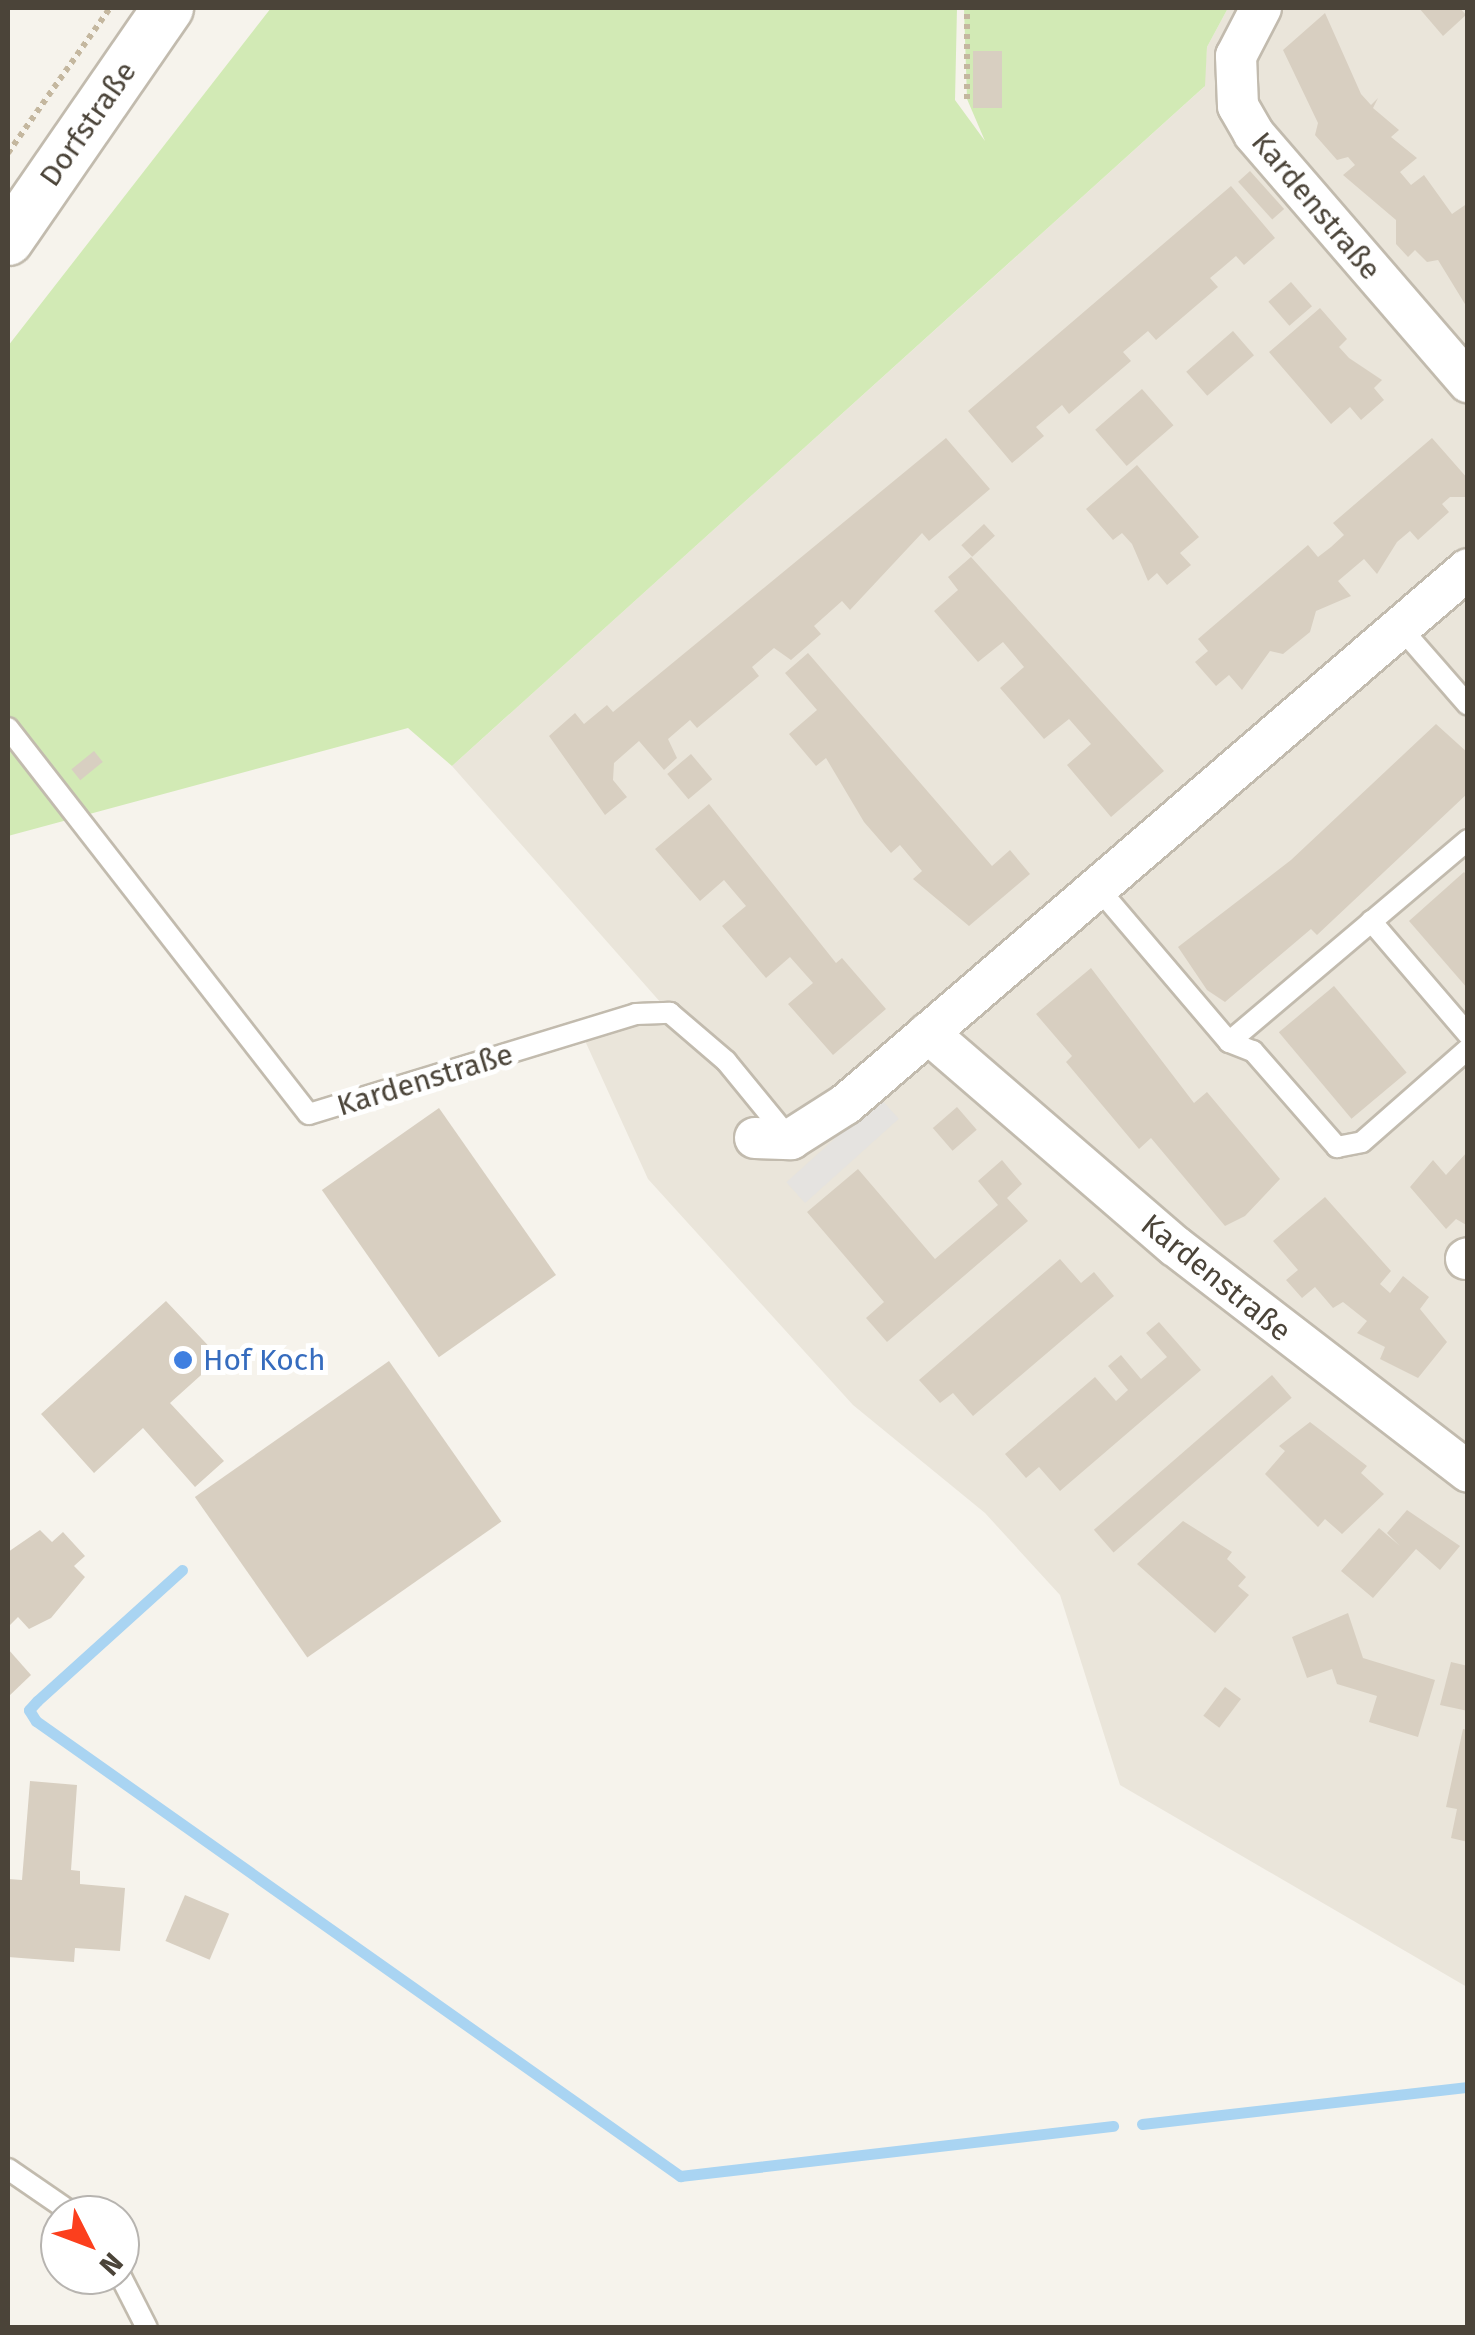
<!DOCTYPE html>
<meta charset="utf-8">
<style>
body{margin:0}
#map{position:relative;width:1475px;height:2335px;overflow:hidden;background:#f6f3ec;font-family:"Fira Sans",sans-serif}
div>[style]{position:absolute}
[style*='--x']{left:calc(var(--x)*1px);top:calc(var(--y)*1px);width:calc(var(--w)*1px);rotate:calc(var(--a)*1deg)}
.residential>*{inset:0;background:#eae5da}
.green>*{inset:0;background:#d2eab5}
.parking>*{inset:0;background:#e5e3e0;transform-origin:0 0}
.stream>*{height:11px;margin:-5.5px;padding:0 5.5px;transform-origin:5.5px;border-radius:5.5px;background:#a9d4f2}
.building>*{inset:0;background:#d8cfc1;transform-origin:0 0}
.path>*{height:6px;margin-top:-3px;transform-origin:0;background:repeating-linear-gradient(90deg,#c4b79f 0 5px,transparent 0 10px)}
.roads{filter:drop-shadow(2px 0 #c2bbae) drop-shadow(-2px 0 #c2bbae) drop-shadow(0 2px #c2bbae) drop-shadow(0 -2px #c2bbae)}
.service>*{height:20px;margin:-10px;padding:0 10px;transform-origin:10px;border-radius:10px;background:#fff}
.minor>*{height:40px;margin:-20px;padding:0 20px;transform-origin:20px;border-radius:20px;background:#fff}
.tertiary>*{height:50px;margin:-25px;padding:0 25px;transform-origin:25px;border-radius:25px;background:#fff}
.dots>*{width:28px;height:28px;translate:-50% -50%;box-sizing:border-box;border:5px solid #fff;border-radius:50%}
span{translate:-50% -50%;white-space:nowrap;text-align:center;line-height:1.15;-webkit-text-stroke:10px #fff;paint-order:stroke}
.street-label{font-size:30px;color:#4b4439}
.shop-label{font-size:30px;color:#366cbe}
.left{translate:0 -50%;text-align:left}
.frame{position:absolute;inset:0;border:10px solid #4b4439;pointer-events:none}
.north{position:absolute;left:40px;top:2195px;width:100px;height:100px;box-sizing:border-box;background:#fff;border:2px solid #b7b4b0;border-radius:50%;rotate:132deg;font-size:28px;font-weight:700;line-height:40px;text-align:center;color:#4b4439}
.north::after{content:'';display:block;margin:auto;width:35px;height:45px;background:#fc3f1d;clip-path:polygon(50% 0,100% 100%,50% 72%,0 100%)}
</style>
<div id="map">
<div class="residential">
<i style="clip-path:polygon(1228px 8px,1467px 8px,1467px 1987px,1120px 1785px,1060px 1595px,985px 1513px,853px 1405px,648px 1179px,581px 1032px,669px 1012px,452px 766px,1204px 87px,1207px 47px)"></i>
</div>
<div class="green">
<i style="clip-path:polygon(271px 8px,957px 8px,955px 100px,985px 141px,967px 99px,964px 8px,1228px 8px,1207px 47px,1205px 86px,452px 766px,408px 728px,8px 836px,8px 346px)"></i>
</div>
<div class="parking">
<i style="left:880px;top:1098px;width:28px;height:126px;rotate:48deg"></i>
</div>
<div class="stream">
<i style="--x:182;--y:1570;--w:195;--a:137.9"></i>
<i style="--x:37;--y:1701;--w:12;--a:132"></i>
<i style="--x:29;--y:1710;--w:13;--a:58"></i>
<i style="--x:36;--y:1721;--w:789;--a:35.24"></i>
<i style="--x:680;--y:2176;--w:436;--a:-6.6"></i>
<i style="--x:1142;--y:2124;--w:328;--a:-6.5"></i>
</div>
<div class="building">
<i style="clip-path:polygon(1419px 8px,1460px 8px,1466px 15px,1443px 36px)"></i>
<i style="clip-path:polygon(1325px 13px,1361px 94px,1371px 105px,1378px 98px,1373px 108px,1399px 130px,1391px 137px,1417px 158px,1400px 172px,1411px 185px,1424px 175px,1452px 214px,1468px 203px,1468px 309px,1438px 260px,1427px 262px,1415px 250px,1408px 257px,1396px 244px,1396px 220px,1343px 175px,1355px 165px,1348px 157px,1337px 160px,1315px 135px,1318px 123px,1283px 50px)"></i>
<i style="left:973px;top:51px;width:29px;height:57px"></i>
<i style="left:1250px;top:171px;width:51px;height:16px;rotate:48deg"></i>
<i style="clip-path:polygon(1231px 186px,1275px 238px,1244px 265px,1236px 256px,1222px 268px,1210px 278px,1218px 287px,1156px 340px,1148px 331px,1135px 342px,1123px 352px,1131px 361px,1069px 414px,1062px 405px,1036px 427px,1044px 436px,1012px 463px,968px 411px)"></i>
<i style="left:1291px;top:282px;width:32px;height:30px;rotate:49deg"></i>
<i style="clip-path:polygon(1320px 308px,1347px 339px,1339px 347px,1349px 358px,1382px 380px,1374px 388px,1384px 400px,1361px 420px,1350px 407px,1331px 424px,1269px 352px)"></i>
<i style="left:1233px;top:331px;width:32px;height:62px;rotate:49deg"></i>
<i style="left:1142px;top:389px;width:48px;height:62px;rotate:49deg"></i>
<i style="clip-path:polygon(946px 438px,990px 489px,929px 541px,922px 533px,850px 610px,842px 601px,814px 626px,821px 634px,791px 660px,774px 648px,752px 667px,759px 676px,697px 728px,690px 720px,668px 739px,677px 758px,664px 770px,639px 741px,614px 763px,613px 780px,627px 797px,605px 815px,549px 736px,575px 713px,584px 724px,607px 705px,613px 712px)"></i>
<i style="clip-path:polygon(1432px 438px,1468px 479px,1468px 497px,1450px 497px,1442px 504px,1449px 512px,1418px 540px,1410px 531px,1397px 542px,1377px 574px,1364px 559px,1338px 581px,1351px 596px,1316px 611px,1310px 632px,1283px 654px,1270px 651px,1242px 690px,1229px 675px,1216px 686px,1195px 662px,1208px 651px,1198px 639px,1308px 545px,1318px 557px,1331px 547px,1344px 535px,1333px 523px)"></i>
<i style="clip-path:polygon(1137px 465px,1199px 537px,1180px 553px,1191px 565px,1167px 585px,1157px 573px,1148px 581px,1132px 544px,1122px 533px,1113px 540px,1086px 509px)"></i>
<i style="left:984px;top:524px;width:16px;height:31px;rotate:47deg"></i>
<i style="clip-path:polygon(971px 557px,1164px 771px,1111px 817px,1067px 765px,1091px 744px,1069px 719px,1044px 739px,1000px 688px,1024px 667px,1003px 642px,978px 662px,934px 611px,958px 590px,948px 577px)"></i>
<i style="clip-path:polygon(808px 653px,992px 866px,1010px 850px,1030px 874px,969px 926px,913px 879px,922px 871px,900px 845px,891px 853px,864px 822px,826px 758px,816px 766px,789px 734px,817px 710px,785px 673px)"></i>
<i style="clip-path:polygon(1436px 724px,1468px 753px,1468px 793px,1317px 935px,1311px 929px,1225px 1002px,1207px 990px,1178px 947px,1291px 860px)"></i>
<i style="left:94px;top:751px;width:14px;height:29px;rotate:51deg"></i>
<i style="left:691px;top:754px;width:33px;height:31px;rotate:50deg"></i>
<i style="clip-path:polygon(709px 804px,836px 963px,842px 958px,886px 1009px,833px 1055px,788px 1004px,813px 983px,790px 957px,766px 978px,722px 926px,746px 906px,724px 880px,700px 901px,655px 849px)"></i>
<i style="clip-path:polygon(1464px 872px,1468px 877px,1468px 989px,1409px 921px)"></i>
<i style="clip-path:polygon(1091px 968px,1194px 1103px,1207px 1092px,1280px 1179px,1245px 1216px,1225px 1226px,1151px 1138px,1139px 1149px,1066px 1062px,1072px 1056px,1036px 1014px)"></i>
<i style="left:1334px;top:986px;width:113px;height:72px;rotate:50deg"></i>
<i style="left:957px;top:1107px;width:30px;height:32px;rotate:49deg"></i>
<i style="left:439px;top:1108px;width:204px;height:143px;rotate:55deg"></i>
<i style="clip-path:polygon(1468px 1151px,1468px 1226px,1456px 1219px,1446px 1229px,1410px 1187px,1433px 1160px,1446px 1175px)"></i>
<i style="clip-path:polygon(1002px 1160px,1022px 1184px,1007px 1198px,1028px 1221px,887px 1342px,866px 1318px,884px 1302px,807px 1212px,858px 1169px,935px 1259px,998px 1205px,978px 1181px)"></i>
<i style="clip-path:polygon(1325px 1197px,1391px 1271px,1380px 1284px,1390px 1293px,1403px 1276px,1429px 1297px,1420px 1309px,1447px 1342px,1418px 1378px,1380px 1359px,1385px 1347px,1357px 1333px,1367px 1321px,1343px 1302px,1333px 1308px,1315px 1287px,1302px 1298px,1286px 1280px,1298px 1270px,1273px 1241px)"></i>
<i style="clip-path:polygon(1060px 1259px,1081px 1283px,1094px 1272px,1114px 1296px,973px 1416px,953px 1393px,940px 1403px,919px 1380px)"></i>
<i style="clip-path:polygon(166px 1301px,220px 1358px,170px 1403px,224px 1461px,195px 1487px,143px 1428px,94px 1473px,41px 1414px)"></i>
<i style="clip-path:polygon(1159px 1322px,1201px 1370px,1060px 1491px,1039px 1467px,1026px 1478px,1005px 1454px,1095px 1377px,1116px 1401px,1128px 1390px,1108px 1366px,1121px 1355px,1141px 1379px,1167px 1357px,1146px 1333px)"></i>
<i style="left:389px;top:1361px;width:196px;height:237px;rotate:55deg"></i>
<i style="left:1272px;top:1375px;width:30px;height:236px;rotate:49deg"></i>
<i style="clip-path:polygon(1310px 1422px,1367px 1466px,1361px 1473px,1384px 1494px,1342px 1534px,1325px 1519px,1318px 1527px,1265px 1474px,1285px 1451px,1279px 1446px)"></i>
<i style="clip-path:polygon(1407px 1510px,1460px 1546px,1440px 1570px,1416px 1549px,1373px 1598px,1341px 1571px,1379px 1528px,1400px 1546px,1387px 1533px)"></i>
<i style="clip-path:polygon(1183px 1521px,1232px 1552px,1227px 1559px,1246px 1577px,1238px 1586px,1249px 1595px,1215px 1633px,1137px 1564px)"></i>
<i style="clip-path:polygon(40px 1530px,52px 1542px,63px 1532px,85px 1556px,74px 1566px,85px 1577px,51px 1618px,29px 1629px,18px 1617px,8px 1627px,8px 1552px)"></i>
<i style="clip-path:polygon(1348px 1613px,1363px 1658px,1435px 1680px,1418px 1737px,1369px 1722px,1377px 1696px,1337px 1684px,1332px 1669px,1307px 1678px,1292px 1637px)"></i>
<i style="clip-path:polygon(8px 1649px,31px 1675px,8px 1697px)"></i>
<i style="clip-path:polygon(1451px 1662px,1468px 1666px,1468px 1711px,1440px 1705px)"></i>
<i style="left:1225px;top:1687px;width:20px;height:36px;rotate:37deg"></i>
<i style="clip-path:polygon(1463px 1729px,1468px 1730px,1468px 1842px,1451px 1838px,1457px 1809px,1446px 1807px)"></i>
<i style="clip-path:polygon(30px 1781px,77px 1785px,71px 1870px,80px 1871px,80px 1884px,125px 1888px,120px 1951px,75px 1948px,74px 1962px,8px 1957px,8px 1879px,22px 1880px)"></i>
<i style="left:185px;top:1895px;width:48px;height:50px;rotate:23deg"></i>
</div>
<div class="path">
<i style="--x:967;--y:99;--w:91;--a:-90"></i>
<i style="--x:8;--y:153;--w:177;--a:-54.9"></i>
</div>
<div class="roads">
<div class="service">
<i style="--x:1400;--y:627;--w:103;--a:48.9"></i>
<i style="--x:8;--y:728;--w:489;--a:52.1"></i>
<i style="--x:309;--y:1114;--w:342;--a:-17"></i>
<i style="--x:636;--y:1014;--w:34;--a:-2"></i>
<i style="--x:670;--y:1013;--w:74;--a:40.6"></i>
<i style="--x:726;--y:1061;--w:99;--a:50.7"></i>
<i style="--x:1098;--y:888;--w:202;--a:49.6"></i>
<i style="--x:1229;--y:1042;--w:26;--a:21"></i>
<i style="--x:1253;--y:1051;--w:128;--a:48.8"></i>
<i style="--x:1337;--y:1147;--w:25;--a:-11"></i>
<i style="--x:1362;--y:1142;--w:141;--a:-41.3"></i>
<i style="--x:1371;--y:921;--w:149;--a:49.4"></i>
<i style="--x:1229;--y:1042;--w:313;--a:-40.2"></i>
<i style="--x:8;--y:2169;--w:81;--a:34.5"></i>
<i style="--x:120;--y:2275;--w:59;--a:63"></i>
</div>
<div class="minor">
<i style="--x:1261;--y:8;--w:54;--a:117.5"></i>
<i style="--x:1236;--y:56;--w:50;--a:87.7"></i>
<i style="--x:1238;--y:106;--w:32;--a:60"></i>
<i style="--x:1254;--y:134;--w:328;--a:49.2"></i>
<i style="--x:928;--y:1033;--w:326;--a:40.8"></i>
<i style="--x:1175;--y:1246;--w:370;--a:37.6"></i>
<i style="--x:755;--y:1138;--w:36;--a:2"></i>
<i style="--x:791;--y:1139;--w:65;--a:-32.5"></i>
<i style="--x:846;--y:1104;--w:820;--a:-40.7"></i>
<i style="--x:1466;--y:1259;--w:2;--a:-27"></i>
</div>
<div class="tertiary">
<i style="--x:8;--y:240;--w:282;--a:-55.4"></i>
</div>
</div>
<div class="dots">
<i style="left:183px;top:1360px;background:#3f7fe0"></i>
</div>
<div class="street-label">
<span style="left:88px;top:124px;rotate:-55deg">Dorfstraße</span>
<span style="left:1316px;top:206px;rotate:50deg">Kardenstraße</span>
<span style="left:425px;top:1080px;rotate:-17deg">Kardenstraße</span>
<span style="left:1216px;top:1278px;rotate:39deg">Kardenstraße</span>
</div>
<div class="shop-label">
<span class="left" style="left:203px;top:1360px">Hof Koch</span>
</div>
<div class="frame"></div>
<div class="north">N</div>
</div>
